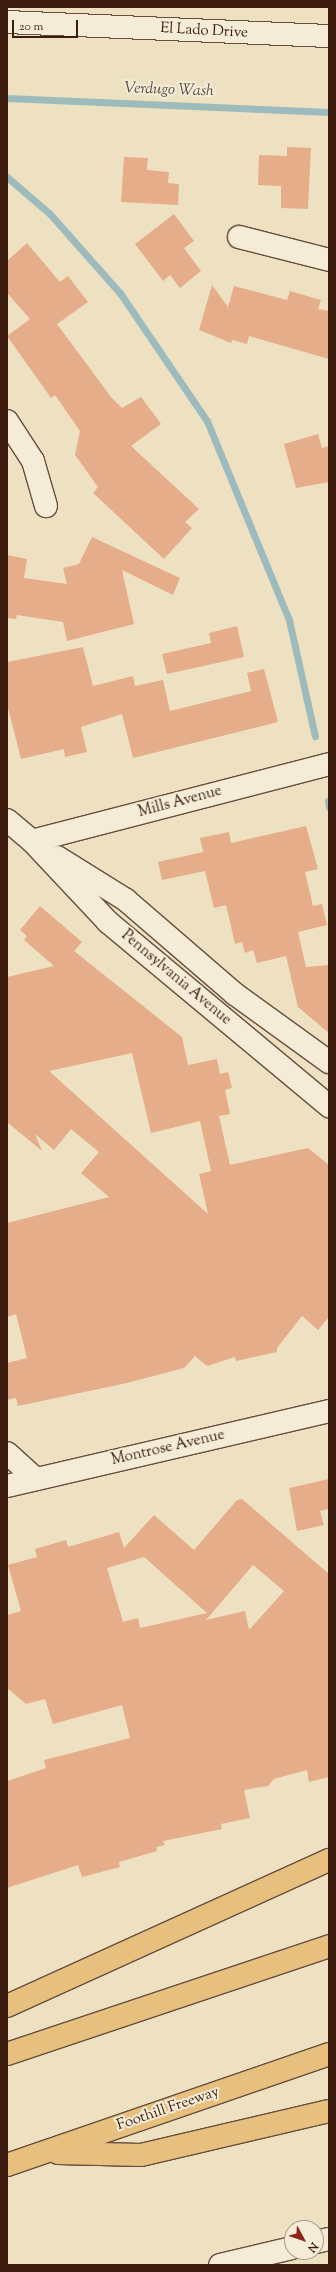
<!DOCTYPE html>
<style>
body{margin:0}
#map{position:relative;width:336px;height:2272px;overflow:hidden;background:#eee1c1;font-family:"Sorts Mill Goudy",serif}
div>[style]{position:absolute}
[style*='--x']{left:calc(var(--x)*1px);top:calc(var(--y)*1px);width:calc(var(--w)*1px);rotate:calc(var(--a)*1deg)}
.stream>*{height:7px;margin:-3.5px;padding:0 3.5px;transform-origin:3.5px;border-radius:3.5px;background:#9dbbbc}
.building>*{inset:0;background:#e6ad8a}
.roads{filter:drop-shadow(1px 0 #684d3c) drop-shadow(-1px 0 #684d3c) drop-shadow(0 1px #684d3c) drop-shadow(0 -1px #684d3c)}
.street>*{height:22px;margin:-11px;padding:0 11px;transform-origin:11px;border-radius:11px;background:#f4ecd7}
.secondary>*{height:22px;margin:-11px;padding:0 11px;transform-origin:11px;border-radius:11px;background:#f4ecd7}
.highway>*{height:22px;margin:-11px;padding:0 11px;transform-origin:11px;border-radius:11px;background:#e7c080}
span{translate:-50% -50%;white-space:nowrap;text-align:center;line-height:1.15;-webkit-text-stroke:4px #f4ecd7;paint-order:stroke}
.street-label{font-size:15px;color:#3b1c0f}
.water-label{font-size:16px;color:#584c43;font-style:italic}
.frame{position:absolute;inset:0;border:8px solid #3b1c0f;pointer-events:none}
.north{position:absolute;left:284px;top:2220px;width:40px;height:40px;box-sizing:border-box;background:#f4ecd7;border:1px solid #aa9987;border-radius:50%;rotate:130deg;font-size:11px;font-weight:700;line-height:16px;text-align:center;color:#3b1c0f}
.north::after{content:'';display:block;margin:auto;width:14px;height:18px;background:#8f2418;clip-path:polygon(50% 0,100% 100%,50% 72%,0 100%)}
.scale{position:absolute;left:12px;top:20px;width:66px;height:18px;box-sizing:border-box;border:2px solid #3b1c0f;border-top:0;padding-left:5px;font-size:12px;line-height:14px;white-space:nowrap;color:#3b1c0f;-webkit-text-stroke:3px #f4ecd7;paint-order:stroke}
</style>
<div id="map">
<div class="stream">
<i style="--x:7;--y:98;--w:322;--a:2.5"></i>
<i style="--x:7;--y:177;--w:57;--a:40.7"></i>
<i style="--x:50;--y:214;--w:106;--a:48.5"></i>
<i style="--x:120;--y:293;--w:155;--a:55.8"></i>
<i style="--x:207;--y:421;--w:215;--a:67.6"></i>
<i style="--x:289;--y:620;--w:119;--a:77.4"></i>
<i style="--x:328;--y:801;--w:6;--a:81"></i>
</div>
<div class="building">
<i style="clip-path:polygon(287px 147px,311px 148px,308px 209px,281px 208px,281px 186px,258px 185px,259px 155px,287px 156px)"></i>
<i style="clip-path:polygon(124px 157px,148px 158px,147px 170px,169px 172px,168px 183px,179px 184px,178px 205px,121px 202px)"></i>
<i style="clip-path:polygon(174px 214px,194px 241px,184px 248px,201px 271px,180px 288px,170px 275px,163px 281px,135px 244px)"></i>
<i style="clip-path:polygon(27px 243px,60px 282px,68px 276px,88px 302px,57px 324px,111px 397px,122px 408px,141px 397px,161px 424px,131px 446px,199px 509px,185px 522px,192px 528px,164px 559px,93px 493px,98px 487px,75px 455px,80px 431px,55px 395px,51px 398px,7px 336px,30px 319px,7px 293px,7px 261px)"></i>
<i style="clip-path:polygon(212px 285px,228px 307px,234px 286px,287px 300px,290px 291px,321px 300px,318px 309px,329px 311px,329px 359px,249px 336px,247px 344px,232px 340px,231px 343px,199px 330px)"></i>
<i style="clip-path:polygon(318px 434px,322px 448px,329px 446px,329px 482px,296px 488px,284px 444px)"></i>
<i style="clip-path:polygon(92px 537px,180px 578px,173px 595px,122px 570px,134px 624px,67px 641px,63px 622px,17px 615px,16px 619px,7px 618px,7px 555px,27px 559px,24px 578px,67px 584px,63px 568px,79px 564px)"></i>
<i style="clip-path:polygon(237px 626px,244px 657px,167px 674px,162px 654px,211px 643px,209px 633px)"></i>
<i style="clip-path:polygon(83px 647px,93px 686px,133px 676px,135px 686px,163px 680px,170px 711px,251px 691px,247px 673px,264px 669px,278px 722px,133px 758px,122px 714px,81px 727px,87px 752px,65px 757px,64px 749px,21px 759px,7px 704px,7px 662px)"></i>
<i style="clip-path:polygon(306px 826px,318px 869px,305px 872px,313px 906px,322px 904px,327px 925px,298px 932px,306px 967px,329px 965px,329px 1033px,298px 1007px,286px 956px,257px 963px,253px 950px,245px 953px,242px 942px,235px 944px,226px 905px,214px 908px,205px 871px,162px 880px,158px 862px,203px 852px,200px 838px,229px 832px,231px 843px)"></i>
<i style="clip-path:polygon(evenodd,40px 906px,82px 942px,74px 951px,182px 1037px,188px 1065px,217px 1059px,220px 1074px,228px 1072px,232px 1088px,225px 1090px,230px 1114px,219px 1116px,230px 1165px,308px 1148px,329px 1165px,329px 1317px,318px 1330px,302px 1316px,277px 1348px,277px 1352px,236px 1361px,235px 1357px,207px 1366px,195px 1356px,184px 1368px,127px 1383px,18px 1406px,16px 1398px,7px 1400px,7px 1363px,27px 1358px,16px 1314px,7px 1317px,7px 1223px,109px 1197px,81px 1173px,99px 1152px,71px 1129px,54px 1150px,35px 1134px,42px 1151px,7px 1122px,7px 977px,54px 966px,24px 940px,27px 936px,20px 930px,40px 906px,132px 1053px,151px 1133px,200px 1121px,211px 1171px,199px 1174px,208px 1214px,49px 1071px,132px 1053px)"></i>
<i style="clip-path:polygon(329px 1479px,329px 1509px,320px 1511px,324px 1525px,297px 1531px,289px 1488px)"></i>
<i style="clip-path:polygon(evenodd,242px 1499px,329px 1574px,329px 1777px,309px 1782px,307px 1770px,274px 1779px,268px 1786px,244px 1790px,250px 1818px,221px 1824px,222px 1829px,163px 1841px,165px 1845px,156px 1847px,157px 1851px,119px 1862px,120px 1867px,82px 1877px,78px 1865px,7px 1888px,7px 1781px,46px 1768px,44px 1760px,130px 1738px,122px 1705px,53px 1724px,45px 1699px,26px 1704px,7px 1688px,7px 1615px,21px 1611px,8px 1565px,37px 1557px,35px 1549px,66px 1540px,68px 1547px,119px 1532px,124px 1548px,154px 1515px,194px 1550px,237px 1500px,242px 1499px,144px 1557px,207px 1613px,140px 1628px,138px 1618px,123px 1622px,107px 1568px,144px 1557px,242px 1499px,253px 1565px,284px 1591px,249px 1630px,245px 1611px,206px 1620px,253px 1565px)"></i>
</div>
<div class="roads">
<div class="street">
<i style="--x:7;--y:22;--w:322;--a:2.5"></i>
<i style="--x:239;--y:237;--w:93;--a:14.3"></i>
<i style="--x:7;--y:421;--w:48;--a:57"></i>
<i style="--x:33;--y:461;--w:47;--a:73.9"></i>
<i style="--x:32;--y:841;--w:307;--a:-14.5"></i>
<i style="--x:7;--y:1453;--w:39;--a:42"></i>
<i style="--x:316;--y:2242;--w:13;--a:-13"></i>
<i style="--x:220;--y:2265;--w:74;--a:-13.3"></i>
</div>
<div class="secondary">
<i style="--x:7;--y:820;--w:33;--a:40"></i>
<i style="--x:32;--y:841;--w:111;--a:46.8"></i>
<i style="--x:108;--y:922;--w:288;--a:39.8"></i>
<i style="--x:57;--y:857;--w:81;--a:31.9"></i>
<i style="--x:126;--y:900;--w:144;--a:40.8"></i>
<i style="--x:235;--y:994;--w:116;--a:35.9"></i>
<i style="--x:7;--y:1486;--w:331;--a:-13.1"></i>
</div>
<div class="highway">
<i style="--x:7;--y:2006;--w:354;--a:-24.4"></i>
<i style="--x:7;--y:2054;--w:340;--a:-18.5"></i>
<i style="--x:58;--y:2153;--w:83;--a:1.4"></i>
<i style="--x:141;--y:2155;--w:193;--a:-13.2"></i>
<i style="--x:7;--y:2165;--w:341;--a:-19"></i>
</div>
</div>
<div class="street-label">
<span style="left:204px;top:31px;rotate:3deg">El Lado Drive</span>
<span style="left:180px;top:802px;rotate:-15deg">Mills Avenue</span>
<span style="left:176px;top:978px;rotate:40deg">Pennsylvania Avenue</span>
<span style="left:168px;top:1448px;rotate:-13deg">Montrose Avenue</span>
<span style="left:168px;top:2109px;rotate:-19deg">Foothill Freeway</span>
</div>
<div class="water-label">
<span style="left:169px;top:91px;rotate:2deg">Verdugo Wash</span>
</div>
<div class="frame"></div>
<div class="north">N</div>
<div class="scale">20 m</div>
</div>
